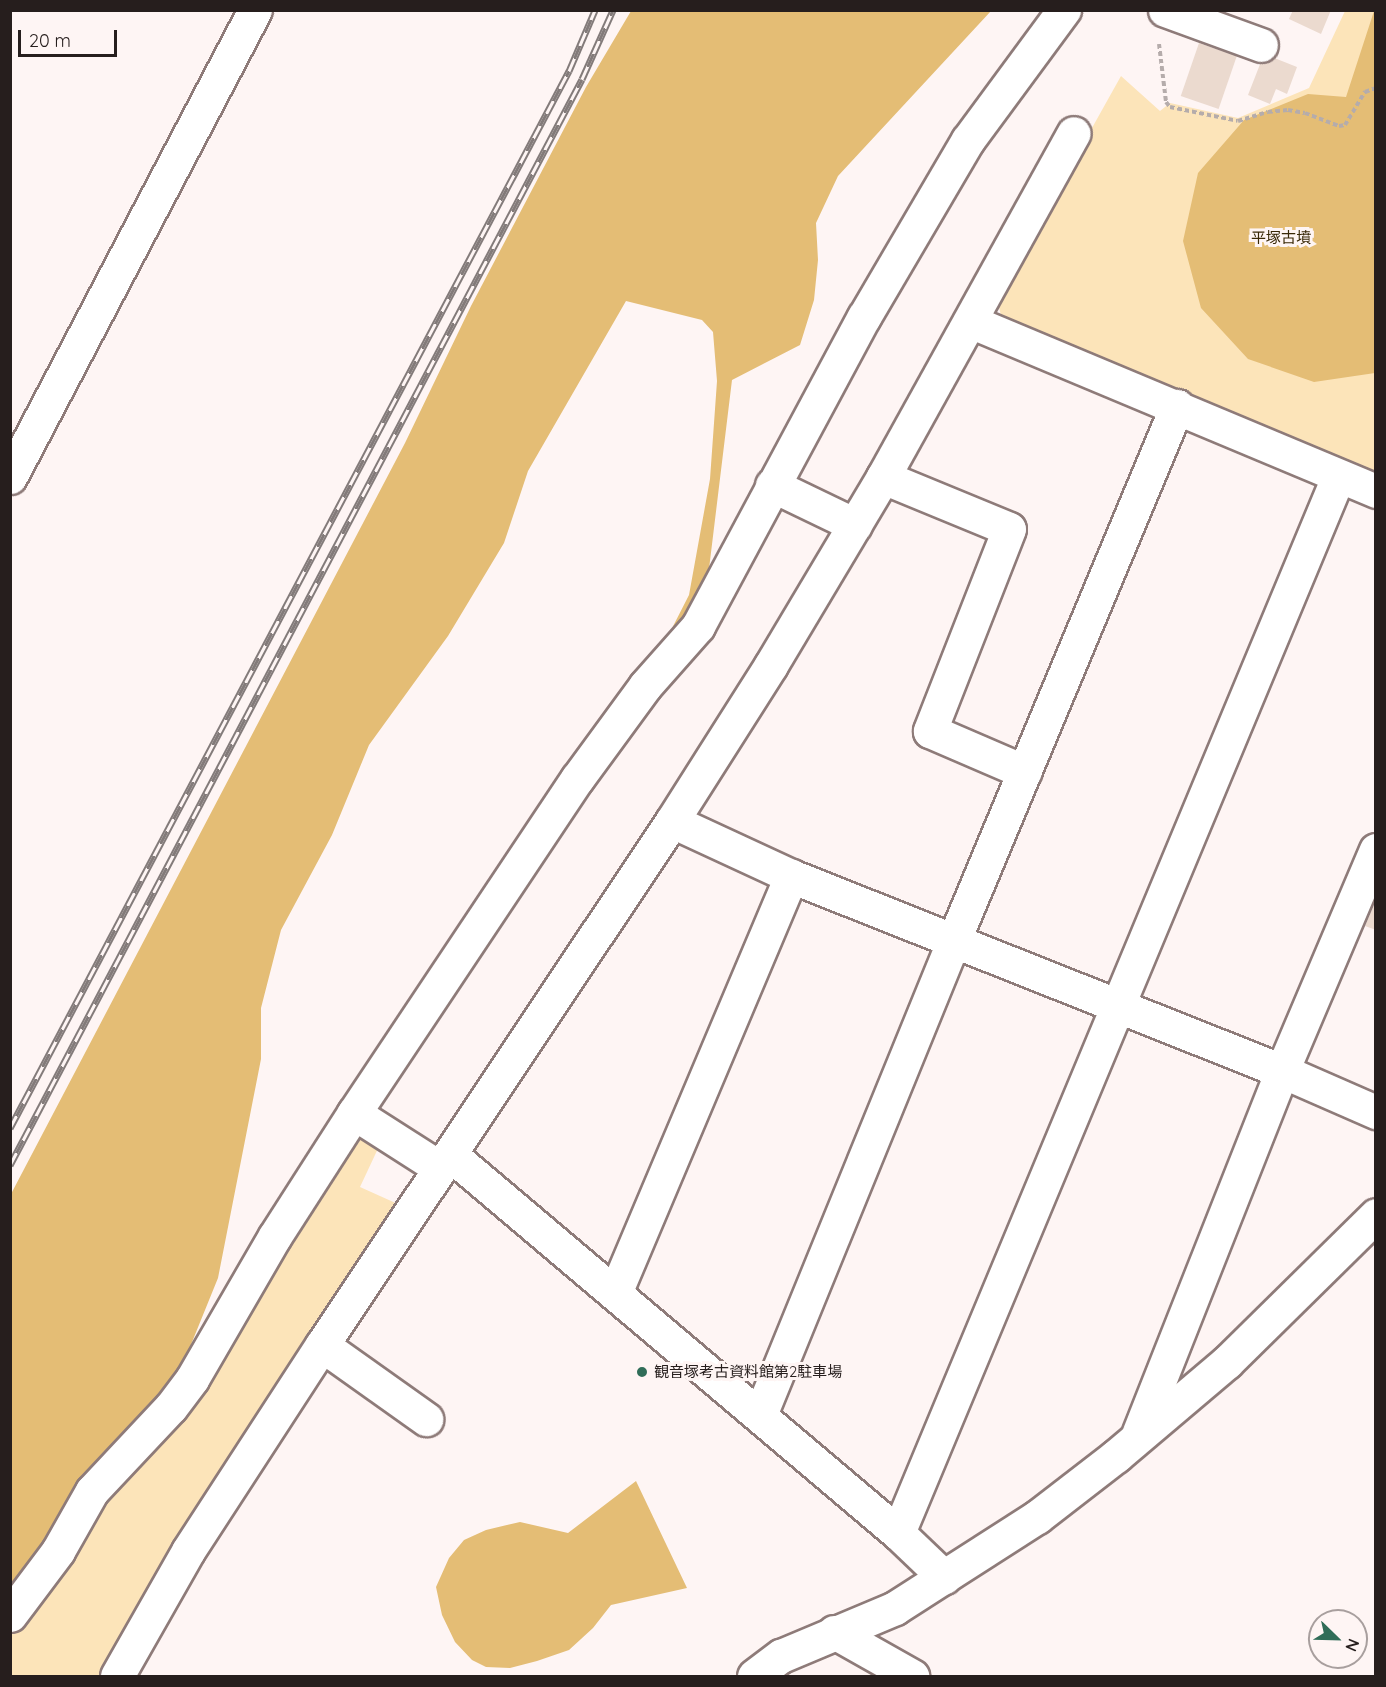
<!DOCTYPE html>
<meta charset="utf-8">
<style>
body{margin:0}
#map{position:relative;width:1386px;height:1687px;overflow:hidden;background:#fef5f4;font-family:Quicksand,"Noto Sans JP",sans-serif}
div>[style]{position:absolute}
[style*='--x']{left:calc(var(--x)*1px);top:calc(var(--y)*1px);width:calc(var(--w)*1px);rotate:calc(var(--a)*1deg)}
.green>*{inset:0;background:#fce4b9}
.forest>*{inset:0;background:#e4bd75}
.building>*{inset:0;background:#ebdacf;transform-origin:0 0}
.path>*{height:4px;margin-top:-2px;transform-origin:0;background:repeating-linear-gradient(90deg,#b5acab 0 4.5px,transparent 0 7.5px)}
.roads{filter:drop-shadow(2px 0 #8e7b79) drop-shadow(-2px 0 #8e7b79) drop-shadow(0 2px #8e7b79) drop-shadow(0 -2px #8e7b79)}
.street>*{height:33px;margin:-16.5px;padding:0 16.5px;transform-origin:16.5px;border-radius:16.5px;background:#fff}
.secondary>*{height:33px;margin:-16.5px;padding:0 16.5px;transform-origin:16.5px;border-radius:16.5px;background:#fff}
.rail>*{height:7px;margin-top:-3.5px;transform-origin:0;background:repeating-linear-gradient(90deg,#fef5f4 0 14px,#837b7a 0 28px);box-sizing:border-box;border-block:2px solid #837b7a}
.dots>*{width:16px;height:16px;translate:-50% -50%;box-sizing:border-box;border:3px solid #fef5f4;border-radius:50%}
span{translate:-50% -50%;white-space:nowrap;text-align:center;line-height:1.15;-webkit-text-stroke:6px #fef5f4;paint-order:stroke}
.park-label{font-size:15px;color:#382807}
.poi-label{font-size:15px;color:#261e1d}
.left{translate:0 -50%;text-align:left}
.frame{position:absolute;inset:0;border:12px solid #261e1d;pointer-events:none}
.north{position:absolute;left:1308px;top:1609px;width:60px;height:60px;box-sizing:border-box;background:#fef5f4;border:2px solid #a89f9e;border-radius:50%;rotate:113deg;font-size:16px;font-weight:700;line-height:24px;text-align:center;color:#261e1d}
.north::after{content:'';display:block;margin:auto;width:21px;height:27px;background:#306d58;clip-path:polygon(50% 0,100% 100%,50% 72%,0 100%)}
.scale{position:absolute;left:18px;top:30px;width:99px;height:27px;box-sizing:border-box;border:3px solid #261e1d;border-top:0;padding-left:8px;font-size:18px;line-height:21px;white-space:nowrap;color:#261e1d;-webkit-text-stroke:4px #fef5f4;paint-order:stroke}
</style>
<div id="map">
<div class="green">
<i style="clip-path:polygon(1345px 11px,1375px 11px,1375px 479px,1002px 320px,997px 298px,1121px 76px,1160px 111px,1170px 103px,1238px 118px,1309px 88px)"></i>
<i style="clip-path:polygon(365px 1130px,382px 1140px,360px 1187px,400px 1205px,103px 1676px,11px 1676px,10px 1629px,348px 1135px)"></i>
</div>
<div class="forest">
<i style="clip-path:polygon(631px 11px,991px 11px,838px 176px,816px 223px,818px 260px,814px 300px,800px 345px,732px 380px,709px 569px,699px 605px,665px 642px,689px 595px,710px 479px,717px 381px,713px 332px,702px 320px,626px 301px,528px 471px,504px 543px,448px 636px,369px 745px,332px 835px,281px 930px,261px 1008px,261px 1059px,218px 1278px,190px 1347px,142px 1431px,11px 1596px,11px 1194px,405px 443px,471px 306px,586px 87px)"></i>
<i style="clip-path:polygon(1374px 11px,1375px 373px,1314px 382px,1248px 359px,1201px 308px,1183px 241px,1198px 173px,1244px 120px,1308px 94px,1346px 97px)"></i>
<i style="clip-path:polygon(636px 1481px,687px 1588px,611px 1605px,593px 1628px,569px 1650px,537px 1661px,510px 1668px,486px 1667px,472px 1660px,455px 1642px,442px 1615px,436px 1587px,449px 1558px,464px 1540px,486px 1530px,520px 1522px,568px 1533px)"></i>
</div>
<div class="building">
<i style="clip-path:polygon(1293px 10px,1331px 10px,1321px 34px,1289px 19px)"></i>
<i style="left:1199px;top:43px;width:40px;height:56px;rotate:19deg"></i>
<i style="clip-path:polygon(1264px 54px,1297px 67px,1287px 94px,1276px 89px,1270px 104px,1248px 95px)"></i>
<i style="clip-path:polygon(1376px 900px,1376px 930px,1365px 926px)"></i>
</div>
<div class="path">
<i style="--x:1159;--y:44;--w:58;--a:83.1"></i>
<i style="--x:1166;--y:102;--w:6;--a:51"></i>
<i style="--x:1170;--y:107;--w:69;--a:11.6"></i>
<i style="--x:1238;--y:121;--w:31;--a:-17"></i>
<i style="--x:1268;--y:112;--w:20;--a:-6"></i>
<i style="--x:1288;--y:110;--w:17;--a:10"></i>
<i style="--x:1305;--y:113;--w:36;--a:21"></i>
<i style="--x:1339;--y:126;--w:6;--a:-9"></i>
<i style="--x:1345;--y:125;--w:39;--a:-59"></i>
<i style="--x:1365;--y:92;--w:12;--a:-20"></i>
</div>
<div class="roads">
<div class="street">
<i style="--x:1165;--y:10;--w:102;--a:20"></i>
<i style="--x:972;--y:322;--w:438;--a:22.7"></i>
<i style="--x:10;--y:477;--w:527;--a:-62.32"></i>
<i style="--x:883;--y:477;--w:136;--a:22.4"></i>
<i style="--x:1009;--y:529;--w:217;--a:111.4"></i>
<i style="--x:930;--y:731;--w:103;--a:23.3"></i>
<i style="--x:772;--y:485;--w:92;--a:25.7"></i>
<i style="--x:354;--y:1113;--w:102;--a:32.6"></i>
<i style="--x:451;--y:1155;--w:585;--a:40.22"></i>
<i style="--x:898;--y:1533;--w:64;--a:43.7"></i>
<i style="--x:615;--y:1293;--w:453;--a:-67.1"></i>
<i style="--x:322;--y:1345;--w:128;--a:35.4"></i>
<i style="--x:760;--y:1415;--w:511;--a:-67.8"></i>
<i style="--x:953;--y:942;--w:581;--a:-67.32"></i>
<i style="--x:1139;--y:1432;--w:388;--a:-68.4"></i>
<i style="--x:1282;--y:1071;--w:240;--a:-67"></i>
<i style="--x:898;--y:1533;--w:1144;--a:-67.38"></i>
<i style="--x:10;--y:1615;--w:80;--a:-53.1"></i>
<i style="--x:58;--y:1551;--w:69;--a:-60.5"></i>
<i style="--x:92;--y:1491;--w:115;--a:-46.8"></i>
<i style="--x:171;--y:1407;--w:35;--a:-53"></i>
<i style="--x:192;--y:1379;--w:165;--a:-59.9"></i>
<i style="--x:275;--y:1236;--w:146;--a:-57.3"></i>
<i style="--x:354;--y:1113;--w:402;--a:-56.3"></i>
<i style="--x:577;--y:779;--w:115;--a:-53.8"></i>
<i style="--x:645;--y:686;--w:80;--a:-48.5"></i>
<i style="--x:698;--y:626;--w:351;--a:-61.8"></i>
<i style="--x:864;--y:317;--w:205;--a:-59.6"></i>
<i style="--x:968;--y:140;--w:162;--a:-53.6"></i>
<i style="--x:834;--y:1632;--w:90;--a:29.4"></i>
<i style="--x:117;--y:1676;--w:144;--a:-60.4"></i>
<i style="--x:188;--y:1551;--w:246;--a:-57"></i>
<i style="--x:322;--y:1345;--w:630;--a:-56.26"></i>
<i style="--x:672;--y:821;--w:185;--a:-57.6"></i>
<i style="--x:771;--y:665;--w:219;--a:-59.2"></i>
<i style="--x:883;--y:477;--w:393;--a:-61"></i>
<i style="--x:754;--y:1676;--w:34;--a:-37"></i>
<i style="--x:781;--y:1656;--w:124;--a:-22.8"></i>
<i style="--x:895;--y:1608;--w:169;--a:-32.7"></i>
<i style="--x:1037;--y:1517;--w:100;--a:-37.7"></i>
<i style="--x:1116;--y:1456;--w:145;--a:-40.3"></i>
<i style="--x:1227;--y:1362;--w:209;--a:-44.6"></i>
</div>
<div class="secondary">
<i style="--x:672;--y:821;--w:131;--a:24.8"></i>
<i style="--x:791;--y:876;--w:528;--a:21.66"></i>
<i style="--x:1282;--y:1071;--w:103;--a:23.6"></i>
</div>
</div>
<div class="rail">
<i style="--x:10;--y:1128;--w:1196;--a:-62.13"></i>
<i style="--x:569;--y:71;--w:66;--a:-66.9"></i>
<i style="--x:10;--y:1165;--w:1227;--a:-62.22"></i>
<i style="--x:582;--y:79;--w:76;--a:-65.8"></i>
</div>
<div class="dots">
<i style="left:642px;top:1372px;background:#306d58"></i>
</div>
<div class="park-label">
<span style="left:1281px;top:238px">平塚古墳</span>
</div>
<div class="poi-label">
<span class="left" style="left:654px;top:1372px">観音塚考古資料館第2駐車場</span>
</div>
<div class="frame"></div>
<div class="north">N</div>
<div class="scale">20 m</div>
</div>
